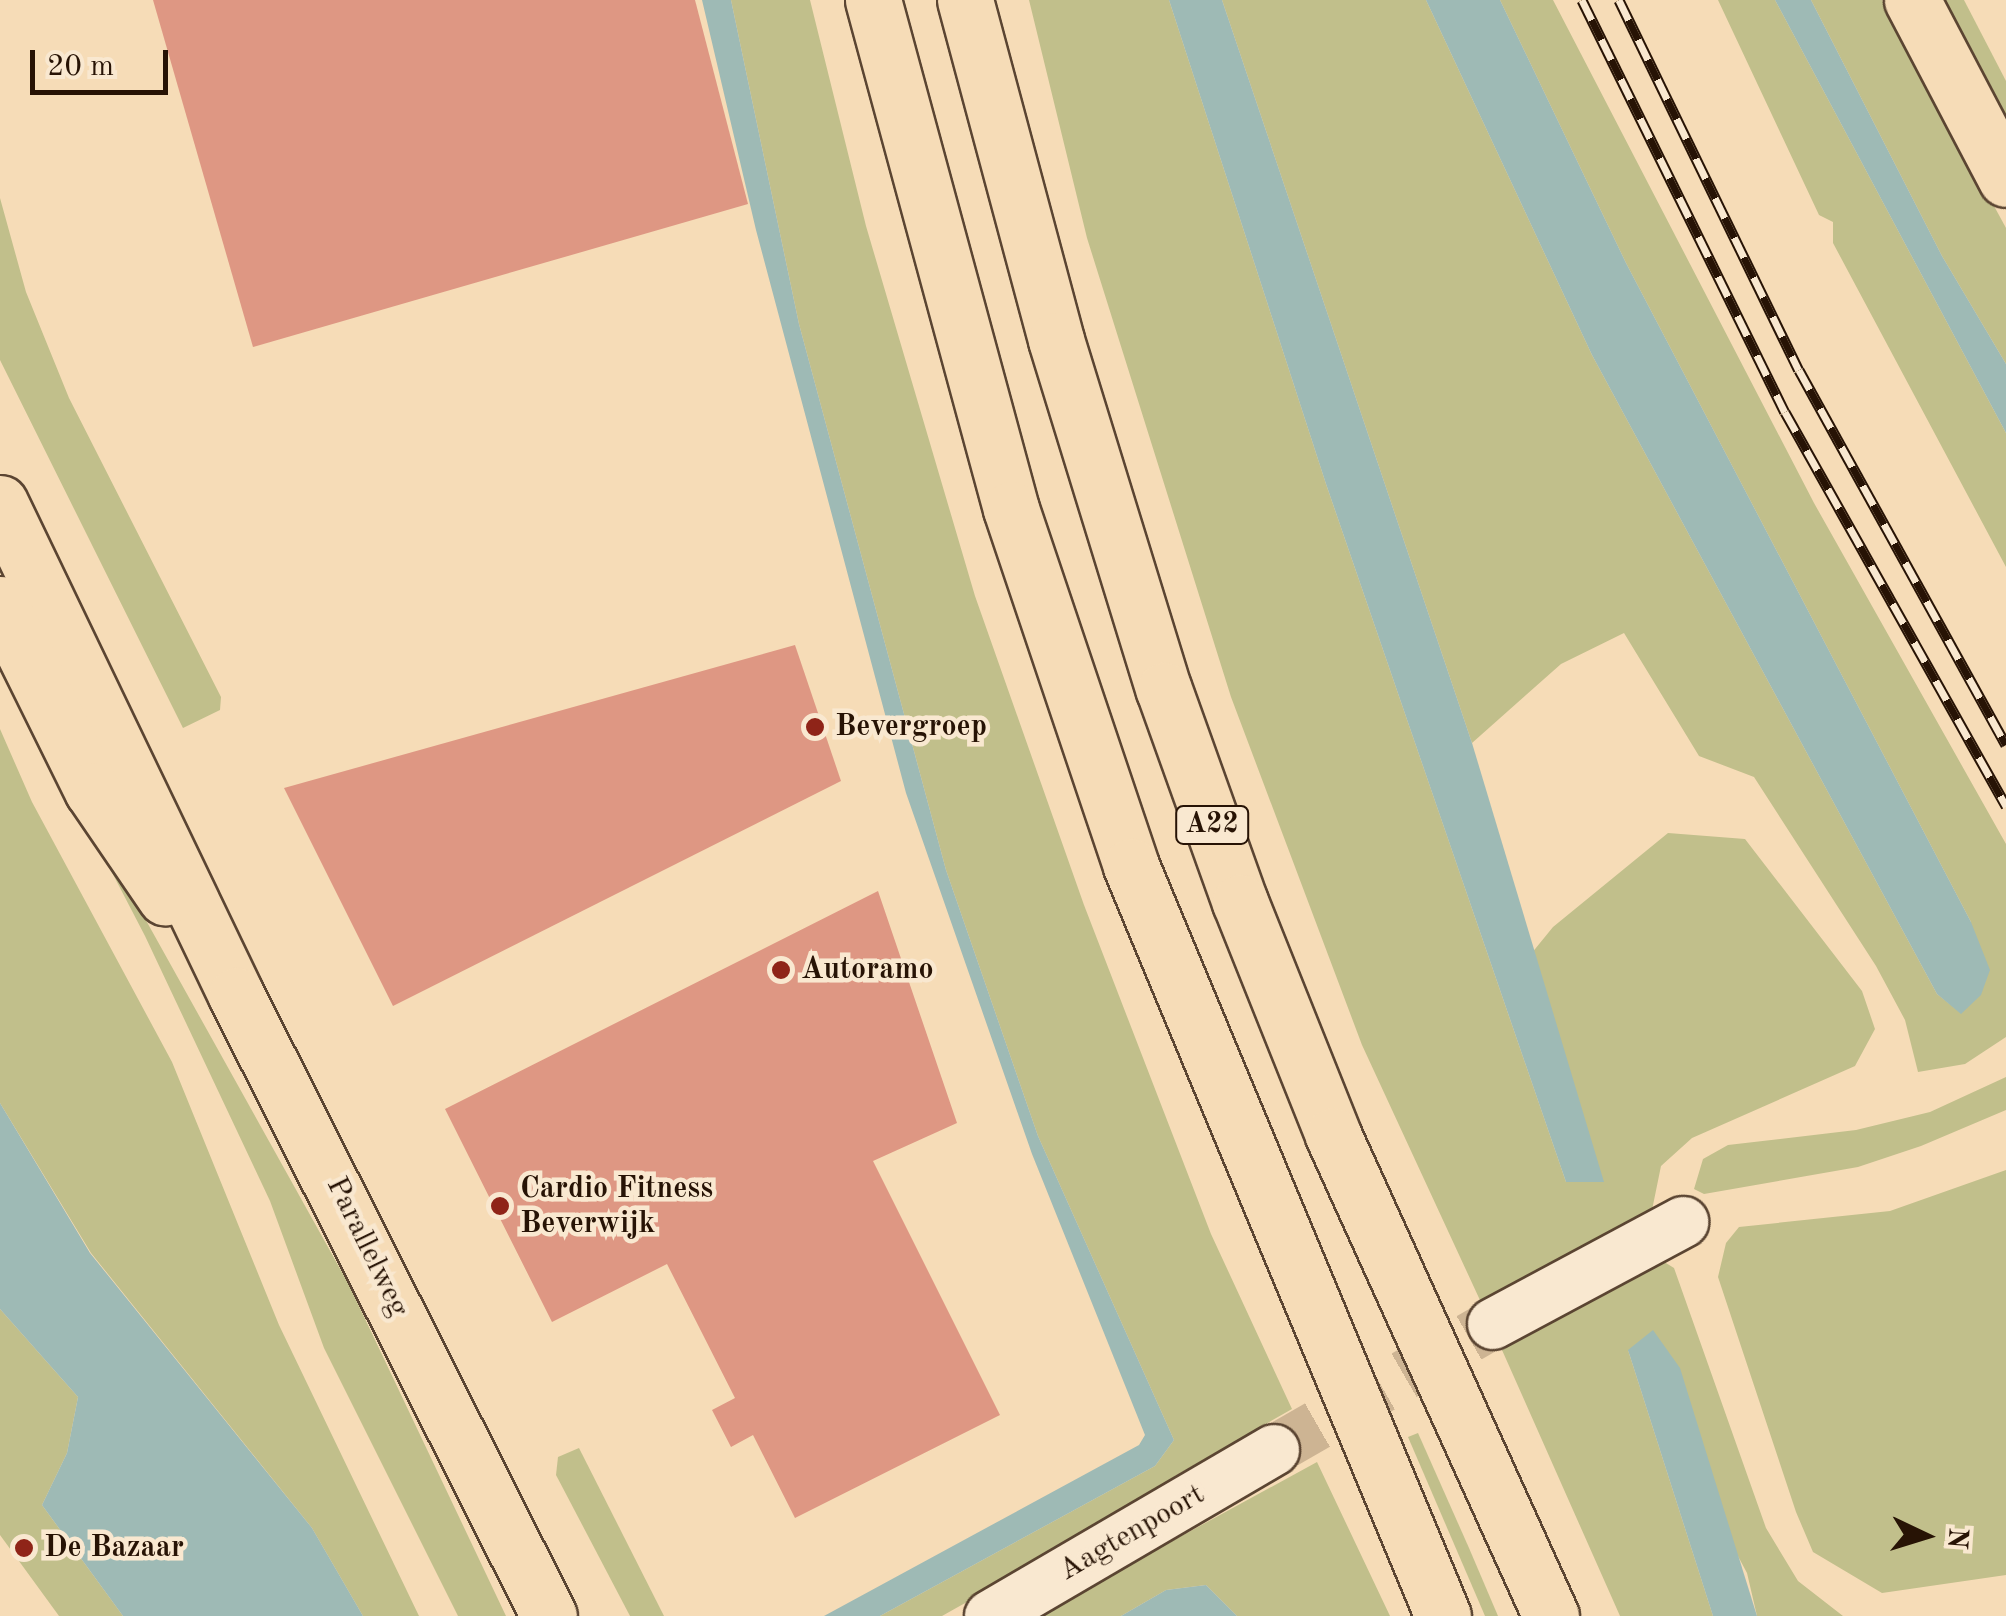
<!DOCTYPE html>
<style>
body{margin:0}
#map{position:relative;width:2006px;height:1616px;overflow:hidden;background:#f6dcb7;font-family:"Old Standard TT",serif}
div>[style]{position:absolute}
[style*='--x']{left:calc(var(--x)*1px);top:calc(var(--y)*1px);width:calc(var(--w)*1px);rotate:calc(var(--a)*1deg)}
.green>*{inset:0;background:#c1bf8b}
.water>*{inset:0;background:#9ebab5}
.building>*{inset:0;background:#de9783}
.minor-tunnel>*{height:50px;margin-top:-25px;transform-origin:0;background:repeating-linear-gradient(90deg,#cdb493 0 50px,transparent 0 75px)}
.roads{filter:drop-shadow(2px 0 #5b4532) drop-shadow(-2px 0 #5b4532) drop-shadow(0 2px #5b4532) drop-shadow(0 -2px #5b4532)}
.minor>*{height:50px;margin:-25px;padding:0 25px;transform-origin:25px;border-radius:25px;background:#f9e8d0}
.major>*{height:55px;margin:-27.5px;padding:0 27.5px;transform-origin:27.5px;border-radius:27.5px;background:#f6dcb7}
.highway>*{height:55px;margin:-27.5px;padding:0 27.5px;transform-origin:27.5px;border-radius:27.5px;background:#f6dcb7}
.rail>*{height:11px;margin-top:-5.5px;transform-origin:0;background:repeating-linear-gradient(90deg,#f9e8d0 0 22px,#271305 0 44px);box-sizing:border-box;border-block:2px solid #271305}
.dots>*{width:28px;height:28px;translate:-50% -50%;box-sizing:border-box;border:5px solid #f9e8d0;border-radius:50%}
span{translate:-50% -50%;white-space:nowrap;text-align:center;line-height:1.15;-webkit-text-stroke:9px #f9e8d0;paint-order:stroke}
.shield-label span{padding:2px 8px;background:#f9e8d0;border:2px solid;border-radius:8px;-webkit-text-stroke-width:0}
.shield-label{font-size:28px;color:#271305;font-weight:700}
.poi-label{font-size:30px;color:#271305;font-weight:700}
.left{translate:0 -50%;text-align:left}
.street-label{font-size:30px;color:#271305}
.north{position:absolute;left:1876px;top:1486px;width:100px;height:100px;-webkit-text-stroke:8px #f9e8d0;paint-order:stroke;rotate:94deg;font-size:28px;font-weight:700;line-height:40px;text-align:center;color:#271305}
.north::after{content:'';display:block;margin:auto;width:35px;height:45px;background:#271305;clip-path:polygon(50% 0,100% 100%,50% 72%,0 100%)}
.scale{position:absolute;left:30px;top:50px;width:138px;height:45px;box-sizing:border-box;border:5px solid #271305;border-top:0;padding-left:12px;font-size:30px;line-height:35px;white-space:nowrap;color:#271305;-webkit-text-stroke:8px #f9e8d0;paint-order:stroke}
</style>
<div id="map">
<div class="green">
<i style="clip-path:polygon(731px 0,810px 0,866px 226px,975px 596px,1084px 905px,1211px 1234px,1292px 1409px,1175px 1476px,1147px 1501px,942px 1616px,880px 1616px,1155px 1466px,1174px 1440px,1038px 1136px,946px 870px,799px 324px)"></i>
<i style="clip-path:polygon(1029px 0,1169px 0,1326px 484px,1566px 1182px,1603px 1181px,1531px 954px,1553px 927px,1668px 833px,1745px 839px,1862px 991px,1875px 1029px,1855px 1066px,1692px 1138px,1661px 1166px,1651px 1215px,1485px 1311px,1362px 1045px,1231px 697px,1087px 238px)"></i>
<i style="clip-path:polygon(1222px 0,1426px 0,1592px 355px,1937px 994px,1961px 1013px,1971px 922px,1626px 263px,1500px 0,1553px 0,1814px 503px,2006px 844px,2006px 1037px,1965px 1064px,1918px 1072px,1905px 1020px,1876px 966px,1754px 777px,1699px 756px,1624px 633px,1561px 664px,1472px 743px)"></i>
<i style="clip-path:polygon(1718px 0,1775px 0,2006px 433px,2006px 567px,1833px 243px,1833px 222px,1819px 215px)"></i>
<i style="clip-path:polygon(1811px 0,1882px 0,2006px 228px,2006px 364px,1942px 256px)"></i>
<i style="clip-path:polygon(1938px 0,1964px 0,2006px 81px,2006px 124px)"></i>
<i style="clip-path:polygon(0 198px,26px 292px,69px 398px,221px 697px,220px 710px,183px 728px,0 360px)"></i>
<i style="clip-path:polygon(11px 678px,348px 1283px,506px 1616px,458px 1616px,324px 1348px,270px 1201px,145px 936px)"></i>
<i style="clip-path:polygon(0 729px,32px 802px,172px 1062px,279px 1325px,419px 1616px,363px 1616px,312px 1528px,91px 1253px,0 1103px)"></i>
<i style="clip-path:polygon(2006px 1077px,2006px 1110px,1921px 1146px,1858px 1167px,1704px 1194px,1694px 1189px,1703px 1159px,1728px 1145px,1856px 1130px,1930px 1112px)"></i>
<i style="clip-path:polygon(2006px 1170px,2006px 1575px,1882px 1593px,1813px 1552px,1796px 1512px,1718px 1277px,1726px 1243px,1739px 1227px,1890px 1211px)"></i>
<i style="clip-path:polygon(1661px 1260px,1674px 1268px,1766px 1528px,1798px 1581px,1843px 1616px,1757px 1616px,1747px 1573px,1628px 1350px,1713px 1616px,1620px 1616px,1502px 1350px)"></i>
<i style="clip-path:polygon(0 1309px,78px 1397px,67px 1453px,42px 1505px,123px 1616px,59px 1616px,0 1535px)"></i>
<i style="clip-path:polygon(1418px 1433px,1469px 1548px,1498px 1616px,1485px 1616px,1408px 1437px)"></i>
<i style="clip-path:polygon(579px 1448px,664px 1616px,630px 1616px,556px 1475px,558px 1457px)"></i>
<i style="clip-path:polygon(1317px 1462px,1390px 1616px,1237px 1616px,1206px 1585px,1166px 1590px,1121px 1616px,1035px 1616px)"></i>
</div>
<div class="water">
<i style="clip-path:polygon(702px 0,731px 0,799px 324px,946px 870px,1038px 1136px,1174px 1440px,1155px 1466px,880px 1616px,824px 1616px,1139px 1445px,1145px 1435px,1032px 1154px,906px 793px,756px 230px)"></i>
<i style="clip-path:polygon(1169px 0,1222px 0,1472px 743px,1604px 1182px,1566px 1182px,1326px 484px)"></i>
<i style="clip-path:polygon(1426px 0,1500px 0,1626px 263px,1971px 922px,1990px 970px,1981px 995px,1961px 1014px,1937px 994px,1592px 355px)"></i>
<i style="clip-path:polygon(1775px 0,1811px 0,1942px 256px,2006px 364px,2006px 433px)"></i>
<i style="clip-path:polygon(0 1103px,90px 1253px,312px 1528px,363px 1616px,123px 1616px,42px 1505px,67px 1453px,78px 1397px,0 1309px)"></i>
<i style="clip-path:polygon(1653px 1330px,1680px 1368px,1757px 1616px,1713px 1616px,1628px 1350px)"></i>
<i style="clip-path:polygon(1206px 1585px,1237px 1616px,1121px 1616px,1166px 1590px)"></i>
</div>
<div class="building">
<i style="clip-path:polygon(153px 0,695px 0,748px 204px,253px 347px)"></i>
<i style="clip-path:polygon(795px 645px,841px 781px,393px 1006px,284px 788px)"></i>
<i style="clip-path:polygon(878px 891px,957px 1123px,873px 1161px,1000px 1415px,795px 1518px,753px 1435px,731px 1447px,712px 1410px,735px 1398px,667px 1264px,552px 1322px,445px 1109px)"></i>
</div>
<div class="minor-tunnel">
<i style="--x:1274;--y:1450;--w:253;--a:-29.9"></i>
</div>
<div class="roads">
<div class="minor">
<i style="--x:1493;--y:1324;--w:216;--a:-28.2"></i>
<i style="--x:990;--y:1616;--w:329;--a:-30.3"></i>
</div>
<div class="major">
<i style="--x:1912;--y:0;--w:202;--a:62.3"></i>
<i style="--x:0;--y:503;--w:546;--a:64.37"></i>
<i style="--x:236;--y:995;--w:695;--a:63.25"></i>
<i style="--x:0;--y:604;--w:208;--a:63.7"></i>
<i style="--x:92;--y:790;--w:130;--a:55.7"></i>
</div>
<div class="highway">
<i style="--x:873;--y:0;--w:527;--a:74.83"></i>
<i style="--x:1011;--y:509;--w:377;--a:71.4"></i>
<i style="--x:1131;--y:866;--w:812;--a:67.41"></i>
<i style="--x:965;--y:0;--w:352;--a:75"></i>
<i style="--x:1056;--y:340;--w:366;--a:72.9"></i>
<i style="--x:1164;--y:690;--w:225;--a:70.3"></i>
<i style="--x:1240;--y:902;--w:251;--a:68.2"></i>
<i style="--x:1333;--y:1135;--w:528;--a:65.62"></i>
</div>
</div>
<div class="rail">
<i style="--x:1582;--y:0;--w:459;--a:63.8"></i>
<i style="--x:1785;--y:412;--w:452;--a:60.7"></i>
<i style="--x:1619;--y:0;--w:411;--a:64.1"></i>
<i style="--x:1799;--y:370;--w:428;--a:61.1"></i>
</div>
<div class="dots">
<i style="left:815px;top:727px;background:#8f2418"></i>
<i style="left:781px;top:970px;background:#8f2418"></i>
<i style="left:500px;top:1206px;background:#8f2418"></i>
<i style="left:24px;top:1548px;background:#8f2418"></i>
</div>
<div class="shield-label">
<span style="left:1212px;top:825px">A22</span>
</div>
<div class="poi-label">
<span class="left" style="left:835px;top:727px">Bevergroep</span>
<span class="left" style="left:801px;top:970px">Autoramo</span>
<span class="left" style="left:520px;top:1206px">Cardio Fitness<br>Beverwijk</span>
<span class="left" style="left:44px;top:1548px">De Bazaar</span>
</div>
<div class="street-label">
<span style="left:367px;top:1247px;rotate:64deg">Parallelweg</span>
<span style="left:1132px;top:1533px;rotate:-30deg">Aagtenpoort</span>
</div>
<div class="north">N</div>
<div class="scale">20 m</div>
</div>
